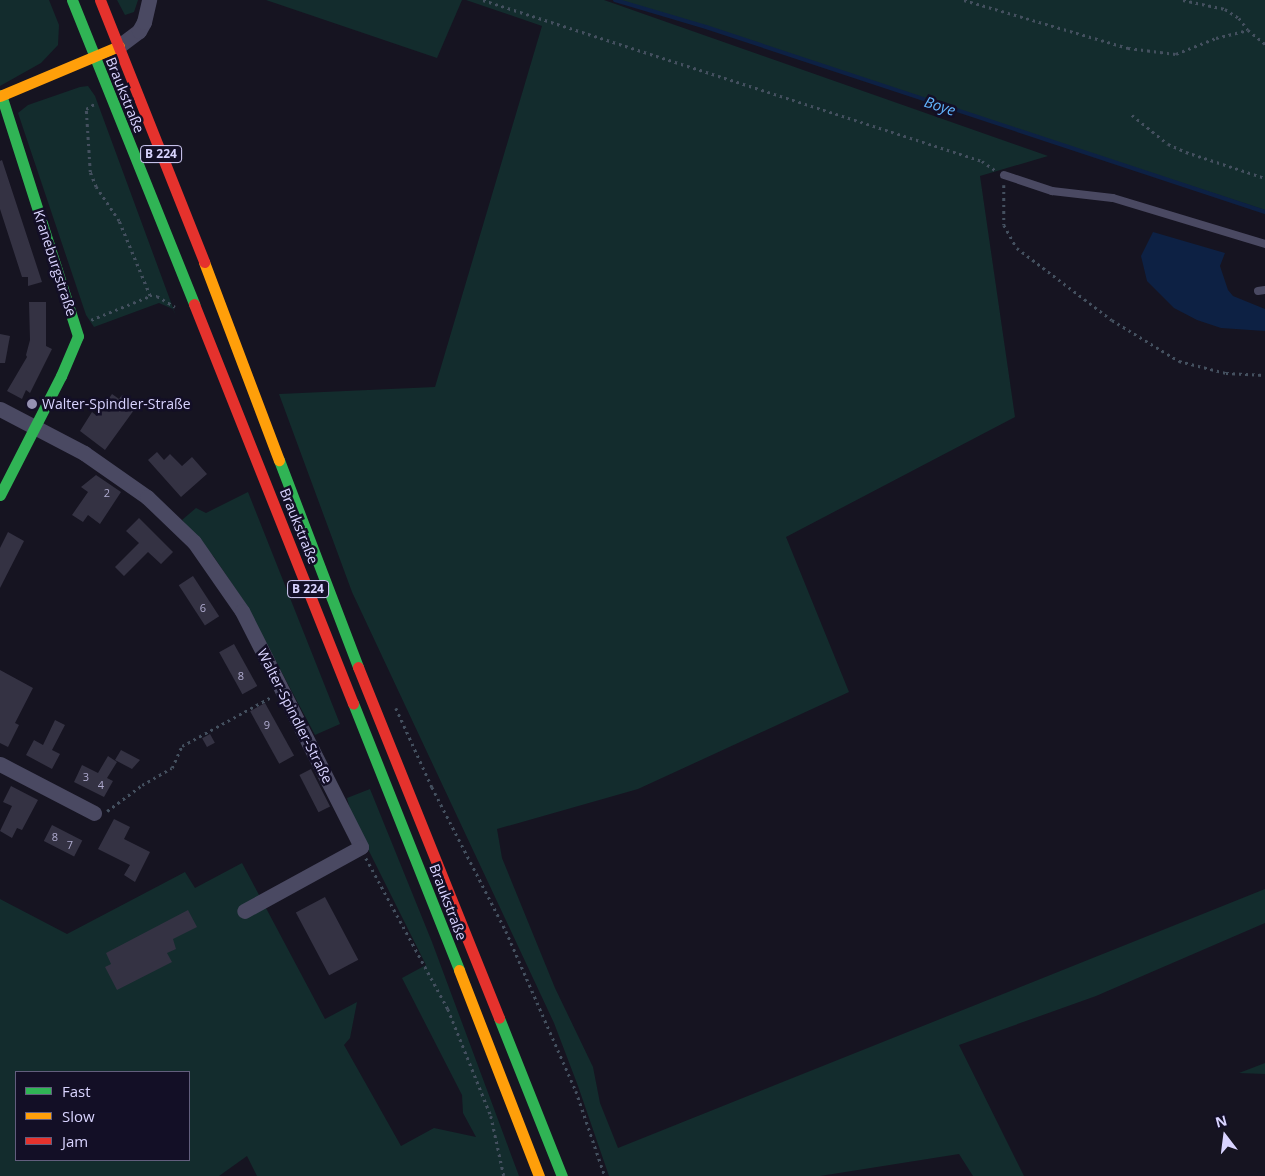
<!DOCTYPE html>
<meta charset="utf-8">
<style>
body{margin:0}
#map{position:relative;width:1265px;height:1176px;overflow:hidden;background:#161421;font-family:"Open Sans",sans-serif}
div>[style]{position:absolute}
[style*='--x']{left:calc(var(--x)*1px);top:calc(var(--y)*1px);width:calc(var(--w)*1px);rotate:calc(var(--a)*1deg)}
.green>*{inset:0;background:#132c2d}
.water>*{inset:0;background:#0d2144}
.stream>*{height:4px;margin:-2px;padding:0 2px;transform-origin:2px;border-radius:2px;background:#0d2144}
.building>*{inset:0;background:#343243;transform-origin:0 0}
.path>*{height:2.5px;margin-top:-1.25px;transform-origin:0;background:repeating-linear-gradient(90deg,#44505f 0 2.5px,transparent 0 6.5px)}
.lane>*{height:8px;margin:-4px;padding:0 4px;transform-origin:4px;border-radius:4px;background:#4a4962}
.street>*{height:15px;margin:-7.5px;padding:0 7.5px;transform-origin:7.5px;border-radius:7.5px;background:#4a4962}
.fast>*{height:11px;margin:-5.5px;padding:0 5.5px;transform-origin:5.5px;border-radius:5.5px;background:#30b455}
.slow>*{height:11px;margin:-5.5px;padding:0 5.5px;transform-origin:5.5px;border-radius:5.5px;background:#ff9f0a}
.jam>*{height:11px;margin:-5.5px;padding:0 5.5px;transform-origin:5.5px;border-radius:5.5px;background:#e5322d}
.dots>*{width:14px;height:14px;translate:-50% -50%;box-sizing:border-box;border:2px solid #130f26;border-radius:50%}
span{translate:-50% -50%;white-space:nowrap;text-align:center;line-height:1.15;-webkit-text-stroke:5px #130f26;paint-order:stroke}
.number-label{font-size:11px;color:#b0acd0}
.number-label span{-webkit-text-stroke-width:0}
.shield-label span{padding:1px 4px;background:#130f26;border:1px solid;border-radius:4px;-webkit-text-stroke-width:0}
.shield-label{font-size:12px;color:#d9d4ff;font-weight:700}
.street-label{font-size:14px;color:#d9d4ff}
.poi-label{font-size:14px;color:#d9d4ff}
.left{translate:0 -50%;text-align:left}
.water-label{font-size:15px;color:#62b6ff;font-style:italic}
.legend{position:absolute;left:15px;top:1071px;width:175px;height:90px;box-sizing:border-box;background:#130f26;border:1px solid #625e7d;margin:0;padding:6px 9px;list-style:none;font-size:15px;color:#d9d4ff}
.legend li{display:flex;align-items:center;gap:10px;height:25px}
.legend b{width:25px;border:1px solid #625e7d}
.north{position:absolute;left:1200px;top:1111px;width:50px;height:50px;-webkit-text-stroke:4px #130f26;paint-order:stroke;rotate:345deg;font-size:14px;font-weight:700;line-height:20px;text-align:center;color:#d9d4ff}
.north::after{content:'';display:block;margin:auto;width:18px;height:22px;background:#d9d4ff;clip-path:polygon(50% 0,100% 100%,50% 72%,0 100%)}
</style>
<div id="map">
<div class="green">
<i style="clip-path:polygon(0 0,49px 0,59px 25px,58px 45px,41px 63px,0 86px)"></i>
<i style="clip-path:polygon(117px 0,138px 0,134px 12px,125px 15px)"></i>
<i style="clip-path:polygon(266px 0,462px 0,437px 58px)"></i>
<i style="clip-path:polygon(466px 0,604px 0,1048px 156px,980px 176px,1015px 417px,786px 537px,849px 692px,638px 789px,497px 829px,502px 858px,555px 988px,593px 1067px,600px 1103px,618px 1148px,1265px 889px,1265px 923px,1096px 996px,959px 1045px,1024px 1176px,973px 1176px,959px 1154px,820px 1176px,609px 1176px,578px 1086px,554px 1023px,352px 592px,279px 394px,435px 387px,542px 26px)"></i>
<i style="clip-path:polygon(619px 0,1265px 0,1265px 210px)"></i>
<i style="clip-path:polygon(88px 86px,95px 96px,176px 316px,173px 309px,159px 303px,94px 327px,86px 315px,18px 113px,28px 105px,80px 87px)"></i>
<i style="clip-path:polygon(248px 492px,340px 724px,315px 735px,245px 603px,214px 557px,182px 520px,196px 508px,206px 513px)"></i>
<i style="clip-path:polygon(evenodd,370px 789px,432px 942px,519px 1176px,257px 1176px,247px 1156px,219px 1176px,0 1176px,0 899px,67px 934px,185px 872px,195px 888px,242px 863px,325px 1019px,357px 1002px,350px 1038px,344px 1045px,401px 1146px,434px 1128px,476px 1137px,463px 1113px,462px 1095px,402px 978px,426px 965px,352px 817px,347px 798px,370px 789px,16px 1072px,189px 1072px,189px 1160px,16px 1160px,16px 1072px)"></i>
<i style="clip-path:polygon(1265px 1063px,1265px 1074px,1239px 1073px)"></i>
</div>
<div class="water">
<i style="clip-path:polygon(1153px 232px,1225px 253px,1220px 266px,1228px 290px,1233px 296px,1265px 309px,1265px 331px,1221px 328px,1197px 320px,1174px 308px,1147px 281px,1141px 256px)"></i>
</div>
<div class="stream">
<i style="--x:615;--y:0;--w:95;--a:16.5"></i>
<i style="--x:706;--y:27;--w:589;--a:18.31"></i>
</div>
<div class="building">
<i style="clip-path:polygon(2px 160px,42px 282px,28px 286px,28px 277px,22px 277px,0 209px,0 161px)"></i>
<i style="clip-path:polygon(29px 302px,46px 302px,46px 346px,52px 349px,30px 393px,26px 390px,22px 399px,7px 391px,27px 357px,26px 355px,30px 340px)"></i>
<i style="clip-path:polygon(0 334px,10px 336px,5px 363px,0 363px)"></i>
<i style="clip-path:polygon(112px 394px,119px 399px,122px 395px,131px 402px,128px 406px,134px 410px,105px 450px,80px 431px,92px 412px,97px 416px)"></i>
<i style="clip-path:polygon(157px 452px,164px 460px,170px 454px,182px 466px,192px 457px,207px 474px,181px 497px,148px 460px)"></i>
<i style="clip-path:polygon(96px 475px,121px 492px,100px 524px,88px 515px,83px 522px,72px 515px,88px 492px,81px 487px)"></i>
<i style="clip-path:polygon(139px 518px,173px 552px,161px 564px,148px 552px,124px 576px,115px 567px,139px 543px,126px 531px)"></i>
<i style="clip-path:polygon(8px 532px,24px 541px,0 588px,0 548px)"></i>
<i style="left:193px;top:576px;width:48px;height:17px;rotate:57deg"></i>
<i style="left:234px;top:644px;width:48px;height:17px;rotate:61deg"></i>
<i style="clip-path:polygon(0 670px,33px 688px,15px 723px,19px 725px,8px 747px,0 743px)"></i>
<i style="left:265px;top:703px;width:60px;height:17px;rotate:61deg"></i>
<i style="clip-path:polygon(55px 720px,65px 725px,52px 750px,60px 754px,52px 769px,26px 755px,34px 740px,43px 745px)"></i>
<i style="left:210px;top:734px;width:10px;height:9px;rotate:61deg"></i>
<i style="clip-path:polygon(121px 750px,140px 760px,132px 769px,115px 760px)"></i>
<i style="clip-path:polygon(108px 756px,117px 762px,107px 778px,113px 781px,104px 797px,74px 782px,82px 765px,98px 773px)"></i>
<i style="left:311px;top:769px;width:42px;height:13px;rotate:63deg"></i>
<i style="clip-path:polygon(11px 786px,38px 800px,22px 830px,17px 828px,12px 838px,0 831px,12px 806px,3px 802px)"></i>
<i style="clip-path:polygon(114px 819px,130px 827px,124px 839px,150px 852px,135px 882px,124px 875px,130px 865px,98px 849px)"></i>
<i style="left:52px;top:825px;width:34px;height:18px;rotate:27deg"></i>
<i style="left:325px;top:897px;width:71px;height:33px;rotate:62deg"></i>
<i style="clip-path:polygon(188px 910px,197px 927px,173px 939px,176px 949px,167px 953px,172px 962px,117px 990px,105px 967px,111px 964px,106px 953px)"></i>
</div>
<div class="path">
<i style="--x:483;--y:0;--w:524;--a:17.88"></i>
<i style="--x:982;--y:161;--w:16;--a:35"></i>
<i style="--x:964;--y:0;--w:171;--a:16.3"></i>
<i style="--x:1128;--y:48;--w:48;--a:7.1"></i>
<i style="--x:1176;--y:54;--w:43;--a:-21.8"></i>
<i style="--x:1216;--y:38;--w:33;--a:-14"></i>
<i style="--x:1248;--y:30;--w:22;--a:39"></i>
<i style="--x:1183;--y:0;--w:43;--a:12.1"></i>
<i style="--x:1225;--y:9;--w:17;--a:33"></i>
<i style="--x:1239;--y:18;--w:15;--a:53"></i>
<i style="--x:1132;--y:115;--w:46;--a:38.9"></i>
<i style="--x:1168;--y:144;--w:20;--a:24"></i>
<i style="--x:1186;--y:152;--w:83;--a:18.2"></i>
<i style="--x:1004;--y:185;--w:40;--a:90"></i>
<i style="--x:1004;--y:225;--w:26;--a:61"></i>
<i style="--x:1017;--y:248;--w:119;--a:37.2"></i>
<i style="--x:1112;--y:320;--w:79;--a:31.5"></i>
<i style="--x:1179;--y:361;--w:49;--a:14.3"></i>
<i style="--x:1226;--y:373;--w:39;--a:3"></i>
<i style="--x:150;--y:296;--w:7;--a:0"></i>
<i style="--x:157;--y:296;--w:21;--a:31"></i>
<i style="--x:91;--y:320;--w:64;--a:-22.1"></i>
<i style="--x:150;--y:296;--w:81;--a:-112.5"></i>
<i style="--x:119;--y:221;--w:41;--a:-124.1"></i>
<i style="--x:96;--y:187;--w:16;--a:-112"></i>
<i style="--x:90;--y:172;--w:63;--a:-93.6"></i>
<i style="--x:86;--y:109;--w:12;--a:-31"></i>
<i style="--x:396;--y:708;--w:87;--a:65.5"></i>
<i style="--x:432;--y:787;--w:162;--a:62.8"></i>
<i style="--x:506;--y:931;--w:175;--a:66.4"></i>
<i style="--x:576;--y:1091;--w:90;--a:71.2"></i>
<i style="--x:107;--y:811;--w:44;--a:-36.6"></i>
<i style="--x:142;--y:785;--w:34;--a:-30"></i>
<i style="--x:172;--y:768;--w:24;--a:-66"></i>
<i style="--x:182;--y:746;--w:102;--a:-28.8"></i>
<i style="--x:366;--y:858;--w:172;--a:61.5"></i>
<i style="--x:448;--y:1009;--w:115;--a:68.1"></i>
<i style="--x:491;--y:1116;--w:61;--a:77.8"></i>
</div>
<div class="lane">
<i style="--x:1004;--y:175;--w:51;--a:18.4"></i>
<i style="--x:1052;--y:191;--w:61;--a:6.5"></i>
<i style="--x:1113;--y:198;--w:159;--a:16.8"></i>
<i style="--x:1258;--y:291;--w:7;--a:-8"></i>
</div>
<div class="street">
<i style="--x:119;--y:46;--w:25;--a:-37"></i>
<i style="--x:139;--y:31;--w:10;--a:-61"></i>
<i style="--x:144;--y:22;--w:23;--a:-77"></i>
<i style="--x:0;--y:409;--w:95;--a:27.6"></i>
<i style="--x:84;--y:453;--w:77;--a:34.9"></i>
<i style="--x:147;--y:497;--w:65;--a:43.8"></i>
<i style="--x:194;--y:542;--w:84;--a:55.2"></i>
<i style="--x:242;--y:611;--w:264;--a:63.2"></i>
<i style="--x:361;--y:847;--w:133;--a:151.3"></i>
<i style="--x:0;--y:764;--w:106;--a:27.5"></i>
</div>
<div class="fast">
<i style="--x:72;--y:0;--w:328;--a:68.1"></i>
<i style="--x:279;--y:460;--w:222;--a:69.1"></i>
<i style="--x:0;--y:495;--w:134;--a:-62.9"></i>
<i style="--x:61;--y:376;--w:43;--a:-67"></i>
<i style="--x:78;--y:336;--w:253;--a:-107.7"></i>
<i style="--x:353;--y:703;--w:287;--a:68.3"></i>
<i style="--x:499;--y:1018;--w:170;--a:68.3"></i>
</div>
<div class="slow">
<i style="--x:0;--y:96;--w:129;--a:-22.8"></i>
<i style="--x:204;--y:262;--w:212;--a:69.3"></i>
<i style="--x:459;--y:970;--w:221;--a:68.8"></i>
</div>
<div class="jam">
<i style="--x:100;--y:0;--w:282;--a:68.3"></i>
<i style="--x:194;--y:304;--w:430;--a:68.3"></i>
<i style="--x:358;--y:667;--w:378;--a:68.1"></i>
</div>
<div class="dots">
<i style="left:32px;top:404px;background:#9591b1"></i>
</div>
<div class="number-label">
<span style="left:107px;top:493px">2</span>
<span style="left:203px;top:608px">6</span>
<span style="left:241px;top:676px">8</span>
<span style="left:267px;top:725px">9</span>
<span style="left:86px;top:777px">3</span>
<span style="left:101px;top:785px">4</span>
<span style="left:55px;top:837px">8</span>
<span style="left:70px;top:845px">7</span>
</div>
<div class="shield-label">
<span style="left:161px;top:154px">B 224</span>
<span style="left:308px;top:589px">B 224</span>
</div>
<div class="street-label">
<span style="left:125px;top:95px;rotate:68deg">Braukstraße</span>
<span style="left:55px;top:263px;rotate:72deg">Kraneburgstraße</span>
<span style="left:299px;top:526px;rotate:68deg">Braukstraße</span>
<span style="left:295px;top:716px;rotate:63deg">Walter-Spindler-Straße</span>
<span style="left:448px;top:902px;rotate:69deg">Braukstraße</span>
</div>
<div class="poi-label">
<span class="left" style="left:42px;top:404px">Walter-Spindler-Straße</span>
</div>
<div class="water-label">
<span style="left:940px;top:106px;rotate:18deg">Boye</span>
</div>
<ul class="legend">
<li><b style="height:6px;background:#30b455"></b>Fast</li>
<li><b style="height:6px;background:#ff9f0a"></b>Slow</li>
<li><b style="height:6px;background:#e5322d"></b>Jam</li>
</ul>
<div class="north">N</div>
</div>
